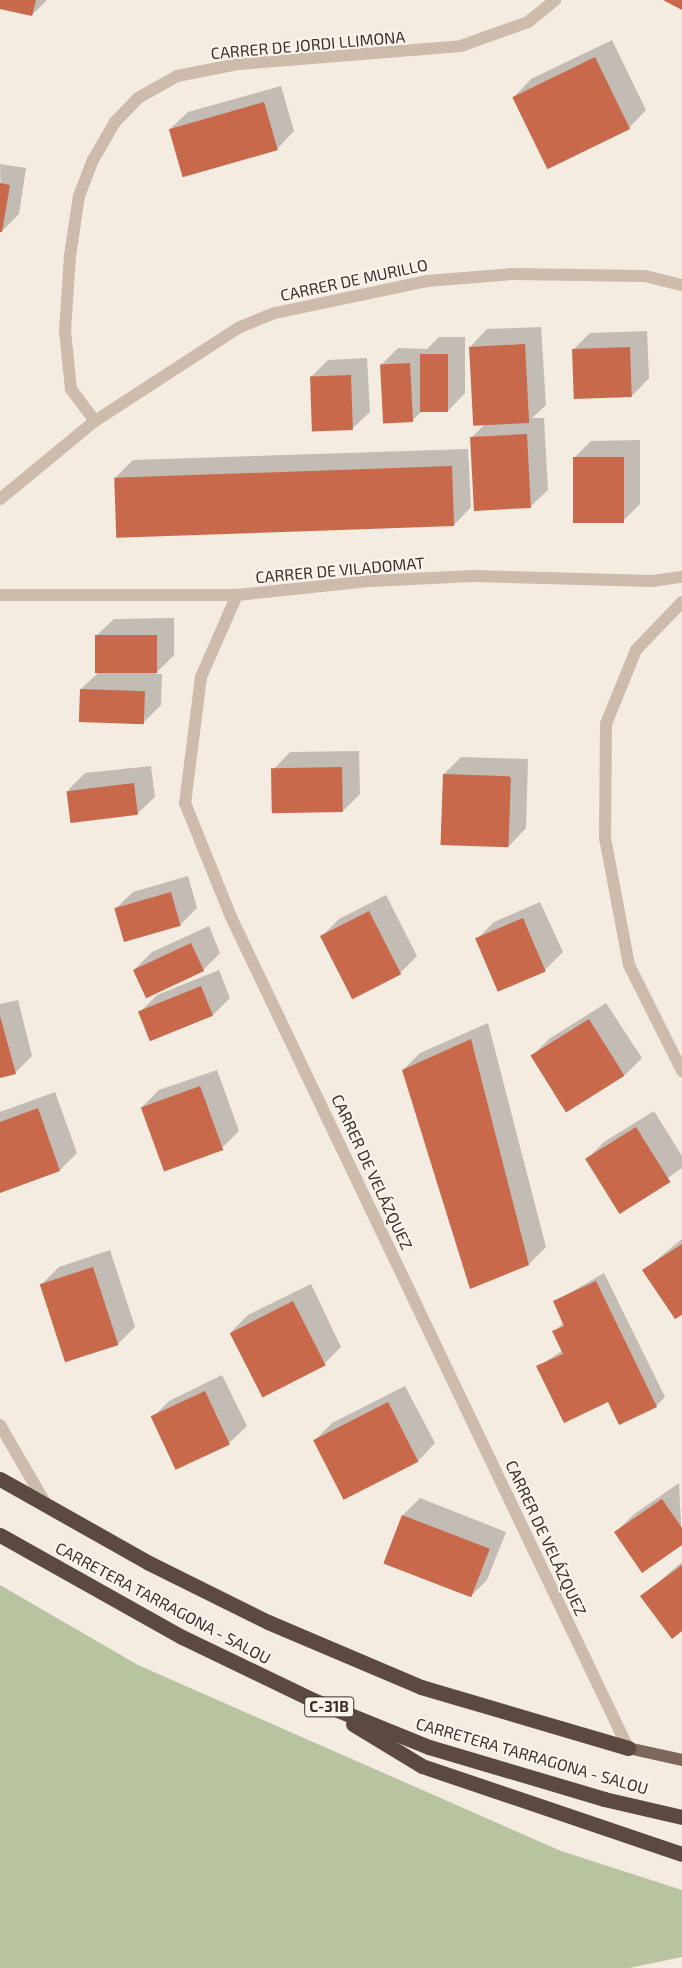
<!DOCTYPE html>
<meta charset="utf-8">
<style>
body{margin:0}
#map{position:relative;width:682px;height:1968px;overflow:hidden;background:#f4ebe1;font-family:"Exo 2",sans-serif}
div>[style]{position:absolute}
[style*='--x']{left:calc(var(--x)*1px);top:calc(var(--y)*1px);width:calc(var(--w)*1px);rotate:calc(var(--a)*1deg)}
.green>*{inset:0;background:#b8c4a0}
.shadow>*{inset:0;background:#0003}
.building>*{inset:0;background:#c8694b;transform-origin:0 0}
.street>*{height:12px;margin:-6px;padding:0 6px;transform-origin:6px;border-radius:6px;background:#cdbbac}
.primary>*{height:12px;margin:-6px;padding:0 6px;transform-origin:6px;border-radius:6px;background:#7d675c}
.highway>*{height:15px;margin:-7.5px;padding:0 7.5px;transform-origin:7.5px;border-radius:7.5px;background:#5c4a42}
span{translate:-50% -50%;white-space:nowrap;text-align:center;line-height:1.15;-webkit-text-stroke:4px #fbf5ee;paint-order:stroke}
.shield-label span{padding:1px 4px;background:#fbf5ee;border:1px solid;border-radius:4px;-webkit-text-stroke-width:0}
.shield-label{font-size:15px;color:#3b302b;font-weight:700}
.street-label{font-size:16px;color:#3b302b}
</style>
<div id="map">
<div class="green">
<i style="clip-path:polygon(0 1585px,138px 1665px,561px 1851px,682px 1890px,682px 1957px,629px 1968px,0 1968px)"></i>
</div>
<div class="shadow">
<i style="clip-path:polygon(0 0,47px 0,32px 15px,0 7px)"></i>
<i style="clip-path:polygon(612px 40px,646px 110px,629px 128px,514px 97px,531px 79px)"></i>
<i style="clip-path:polygon(281px 86px,294px 131px,277px 149px,170px 129px,188px 112px)"></i>
<i style="clip-path:polygon(0 164px,26px 168px,19px 214px,2px 231px)"></i>
<i style="clip-path:polygon(541px 327px,546px 405px,532px 418px,544px 418px,548px 490px,530px 507px,471px 438px,485px 424px,470px 347px,487px 329px)"></i>
<i style="clip-path:polygon(647px 331px,649px 378px,632px 396px,576px 398px,573px 350px,590px 333px)"></i>
<i style="clip-path:polygon(439px 337px,465px 337px,465px 393px,448px 411px,423px 410px,413px 420px,385px 422px,381px 365px,398px 348px,427px 349px)"></i>
<i style="clip-path:polygon(367px 358px,370px 412px,352px 429px,311px 377px,328px 360px)"></i>
<i style="clip-path:polygon(640px 440px,640px 504px,623px 521px,574px 458px,591px 441px)"></i>
<i style="clip-path:polygon(468px 449px,471px 507px,454px 525px,115px 478px,133px 460px)"></i>
<i style="clip-path:polygon(174px 618px,174px 655px,155px 674px,162px 674px,161px 705px,144px 722px,81px 689px,99px 672px,96px 636px,114px 619px)"></i>
<i style="clip-path:polygon(359px 751px,360px 794px,343px 811px,273px 770px,290px 752px)"></i>
<i style="clip-path:polygon(461px 757px,528px 759px,526px 828px,509px 846px,444px 774px)"></i>
<i style="clip-path:polygon(151px 766px,155px 797px,137px 814px,68px 790px,85px 773px)"></i>
<i style="clip-path:polygon(188px 876px,197px 908px,180px 925px,115px 909px,133px 892px)"></i>
<i style="clip-path:polygon(386px 895px,417px 956px,400px 973px,322px 936px,339px 919px)"></i>
<i style="clip-path:polygon(540px 902px,563px 952px,545px 970px,477px 939px,494px 922px)"></i>
<i style="clip-path:polygon(209px 926px,220px 953px,203px 970px,135px 969px,152px 952px)"></i>
<i style="clip-path:polygon(219px 970px,230px 998px,213px 1015px,151px 1040px,140px 1012px,157px 995px)"></i>
<i style="clip-path:polygon(18px 1000px,32px 1056px,15px 1073px,0 1077px,0 1004px)"></i>
<i style="clip-path:polygon(606px 1003px,642px 1058px,625px 1075px,532px 1056px,549px 1039px)"></i>
<i style="clip-path:polygon(488px 1023px,546px 1247px,529px 1264px,403px 1070px,420px 1053px)"></i>
<i style="clip-path:polygon(217px 1070px,239px 1131px,222px 1148px,142px 1107px,159px 1090px)"></i>
<i style="clip-path:polygon(55px 1092px,77px 1153px,60px 1170px,0 1191px,0 1112px)"></i>
<i style="clip-path:polygon(654px 1111px,682px 1156px,682px 1168px,620px 1212px,587px 1159px,604px 1142px)"></i>
<i style="clip-path:polygon(682px 1239px,682px 1313px,644px 1270px)"></i>
<i style="clip-path:polygon(110px 1250px,135px 1327px,118px 1344px,42px 1284px,59px 1267px)"></i>
<i style="clip-path:polygon(604px 1273px,665px 1397px,656px 1406px,608px 1401px,538px 1367px,563px 1350px,554px 1332px,564px 1322px,554px 1302px)"></i>
<i style="clip-path:polygon(311px 1284px,341px 1347px,324px 1364px,231px 1332px,248px 1315px)"></i>
<i style="clip-path:polygon(222px 1375px,247px 1426px,229px 1443px,152px 1418px,169px 1401px)"></i>
<i style="clip-path:polygon(405px 1386px,435px 1443px,418px 1461px,344px 1497px,315px 1440px,332px 1423px)"></i>
<i style="clip-path:polygon(679px 1483px,682px 1544px,616px 1532px,633px 1515px)"></i>
<i style="clip-path:polygon(420px 1498px,506px 1532px,487px 1580px,470px 1597px,384px 1563px,403px 1515px)"></i>
<i style="clip-path:polygon(682px 1562px,682px 1630px,642px 1596px)"></i>
</div>
<div class="building">
<i style="clip-path:polygon(0 0,36px 0,32px 16px,0 9px)"></i>
<i style="clip-path:polygon(663px 0,682px 0,682px 10px)"></i>
<i style="left:595px;top:57px;width:80px;height:92px;rotate:64deg"></i>
<i style="left:264px;top:102px;width:50px;height:99px;rotate:74deg"></i>
<i style="clip-path:polygon(0 183px,10px 185px,2px 232px,0 232px)"></i>
<i style="left:525px;top:344px;width:79px;height:56px;rotate:87deg"></i>
<i style="left:630px;top:347px;width:50px;height:58px;rotate:88deg"></i>
<i style="left:420px;top:354px;width:28px;height:58px"></i>
<i style="left:410px;top:363px;width:59px;height:30px;rotate:87deg"></i>
<i style="left:351px;top:375px;width:55px;height:41px;rotate:88deg"></i>
<i style="left:527px;top:434px;width:74px;height:57px;rotate:87deg"></i>
<i style="left:573px;top:457px;width:51px;height:66px"></i>
<i style="left:452px;top:466px;width:60px;height:338px;rotate:88deg"></i>
<i style="left:95px;top:635px;width:62px;height:38px"></i>
<i style="left:80px;top:689px;width:65px;height:33px;rotate:2deg"></i>
<i style="left:342px;top:767px;width:45px;height:71px;rotate:89deg"></i>
<i style="left:443px;top:774px;width:68px;height:71px;rotate:2deg"></i>
<i style="left:134px;top:783px;width:32px;height:68px;rotate:83deg"></i>
<i style="left:171px;top:892px;width:35px;height:59px;rotate:74deg"></i>
<i style="left:369px;top:911px;width:71px;height:55px;rotate:63deg"></i>
<i style="left:523px;top:918px;width:58px;height:52px;rotate:67deg"></i>
<i style="left:191px;top:943px;width:31px;height:64px;rotate:65deg"></i>
<i style="left:201px;top:986px;width:32px;height:68px;rotate:68deg"></i>
<i style="clip-path:polygon(0 1016px,16px 1074px,0 1078px)"></i>
<i style="left:589px;top:1019px;width:67px;height:69px;rotate:58deg"></i>
<i style="clip-path:polygon(471px 1039px,529px 1265px,470px 1289px,402px 1070px)"></i>
<i style="left:200px;top:1086px;width:68px;height:63px;rotate:70deg"></i>
<i style="clip-path:polygon(38px 1108px,60px 1171px,0 1193px,0 1122px)"></i>
<i style="left:636px;top:1127px;width:65px;height:60px;rotate:58deg"></i>
<i style="clip-path:polygon(682px 1244px,682px 1315px,675px 1319px,642px 1270px)"></i>
<i style="left:93px;top:1267px;width:82px;height:56px;rotate:72deg"></i>
<i style="clip-path:polygon(596px 1281px,657px 1407px,619px 1425px,608px 1402px,564px 1423px,536px 1366px,563px 1354px,552px 1331px,564px 1326px,553px 1301px)"></i>
<i style="left:293px;top:1301px;width:72px;height:71px;rotate:63deg"></i>
<i style="left:205px;top:1391px;width:59px;height:60px;rotate:65deg"></i>
<i style="left:388px;top:1402px;width:67px;height:84px;rotate:63deg"></i>
<i style="clip-path:polygon(662px 1499px,682px 1528px,682px 1545px,642px 1573px,614px 1532px)"></i>
<i style="left:402px;top:1515px;width:94px;height:52px;rotate:21deg"></i>
<i style="clip-path:polygon(682px 1565px,682px 1631px,672px 1639px,640px 1596px)"></i>
</div>
<div class="street">
<i style="--x:95;--y:421;--w:40;--a:-127"></i>
<i style="--x:71;--y:389;--w:58;--a:-95.9"></i>
<i style="--x:65;--y:331;--w:75;--a:-86.2"></i>
<i style="--x:70;--y:256;--w:61;--a:-81.5"></i>
<i style="--x:79;--y:196;--w:39;--a:-69"></i>
<i style="--x:93;--y:160;--w:44;--a:-59.9"></i>
<i style="--x:115;--y:122;--w:33;--a:-46"></i>
<i style="--x:138;--y:98;--w:45;--a:-29.4"></i>
<i style="--x:177;--y:76;--w:63;--a:-11"></i>
<i style="--x:239;--y:64;--w:223;--a:-4.6"></i>
<i style="--x:461;--y:46;--w:71;--a:-19.7"></i>
<i style="--x:528;--y:22;--w:35;--a:-39"></i>
<i style="--x:0;--y:499;--w:123;--a:-39.4"></i>
<i style="--x:95;--y:421;--w:173;--a:-33"></i>
<i style="--x:240;--y:327;--w:38;--a:-22"></i>
<i style="--x:275;--y:313;--w:155;--a:-11.9"></i>
<i style="--x:427;--y:281;--w:85;--a:-4.7"></i>
<i style="--x:512;--y:274;--w:133;--a:0.9"></i>
<i style="--x:645;--y:276;--w:38;--a:14"></i>
<i style="--x:0;--y:595;--w:237;--a:0"></i>
<i style="--x:237;--y:595;--w:135;--a:-6"></i>
<i style="--x:371;--y:581;--w:102;--a:-2.8"></i>
<i style="--x:473;--y:576;--w:179;--a:1.6"></i>
<i style="--x:652;--y:581;--w:30;--a:-8"></i>
<i style="--x:237;--y:595;--w:90;--a:113.7"></i>
<i style="--x:201;--y:677;--w:127;--a:97.2"></i>
<i style="--x:185;--y:803;--w:123;--a:68"></i>
<i style="--x:231;--y:917;--w:921;--a:64.46"></i>
<i style="--x:682;--y:602;--w:66;--a:133.8"></i>
<i style="--x:636;--y:650;--w:80;--a:112.1"></i>
<i style="--x:606;--y:724;--w:114;--a:90.5"></i>
<i style="--x:605;--y:838;--w:129;--a:79.3"></i>
<i style="--x:629;--y:965;--w:119;--a:63.4"></i>
<i style="--x:0;--y:1425;--w:94;--a:59.9"></i>
</div>
<div class="primary">
<i style="--x:628;--y:1748;--w:55;--a:12.5"></i>
</div>
<div class="highway">
<i style="--x:0;--y:1479;--w:171;--a:29.4"></i>
<i style="--x:149;--y:1563;--w:133;--a:26.4"></i>
<i style="--x:268;--y:1622;--w:166;--a:23"></i>
<i style="--x:421;--y:1687;--w:216;--a:16.4"></i>
<i style="--x:0;--y:1535;--w:209;--a:29.3"></i>
<i style="--x:182;--y:1637;--w:145;--a:25.7"></i>
<i style="--x:313;--y:1700;--w:125;--a:22.1"></i>
<i style="--x:429;--y:1747;--w:183;--a:16.5"></i>
<i style="--x:604;--y:1799;--w:80;--a:13"></i>
<i style="--x:353;--y:1724;--w:81;--a:31.3"></i>
<i style="--x:422;--y:1766;--w:274;--a:18.7"></i>
</div>
<div class="shield-label">
<span style="left:329px;top:1707px">C-31B</span>
</div>
<div class="street-label">
<span style="left:308px;top:45px;rotate:-5deg">CARRER DE JORDI LLIMONA</span>
<span style="left:354px;top:280px;rotate:-12deg">CARRER DE MURILLO</span>
<span style="left:340px;top:570px;rotate:-5deg">CARRER DE VILADOMAT</span>
<span style="left:372px;top:1172px;rotate:65deg">CARRER DE VELÁZQUEZ</span>
<span style="left:546px;top:1538px;rotate:65deg">CARRER DE VELÁZQUEZ</span>
<span style="left:163px;top:1603px;rotate:28deg">CARRETERA TARRAGONA - SALOU</span>
<span style="left:532px;top:1756px;rotate:16deg">CARRETERA TARRAGONA - SALOU</span>
</div>
</div>
